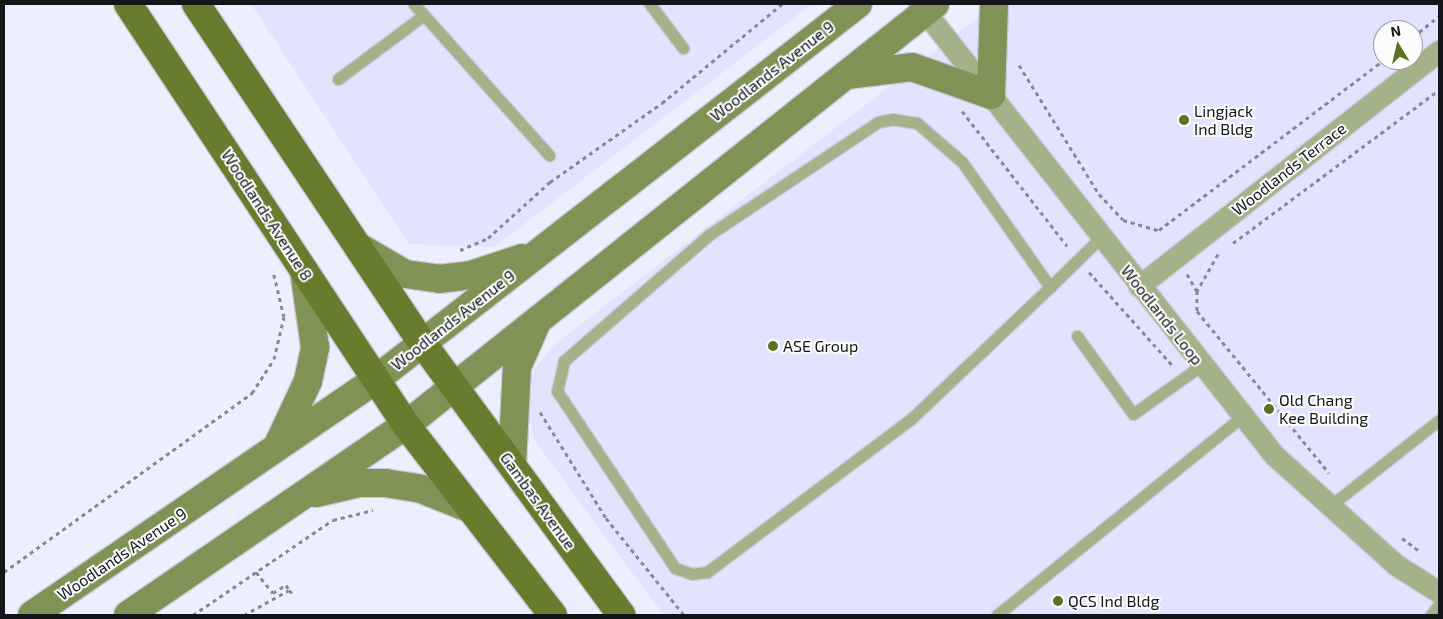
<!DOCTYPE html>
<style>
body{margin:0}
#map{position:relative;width:1443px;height:619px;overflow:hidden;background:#edeefe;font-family:"Exo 2",sans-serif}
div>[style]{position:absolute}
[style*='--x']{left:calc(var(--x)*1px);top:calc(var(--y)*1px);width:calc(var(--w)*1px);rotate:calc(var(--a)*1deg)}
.built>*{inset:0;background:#e2e3fe}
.path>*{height:3px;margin-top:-1.5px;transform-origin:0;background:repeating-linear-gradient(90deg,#898995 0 4px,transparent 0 8px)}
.roads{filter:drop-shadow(1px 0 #cacbda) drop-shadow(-1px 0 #cacbda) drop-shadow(0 1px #cacbda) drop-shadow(0 -1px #cacbda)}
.service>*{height:11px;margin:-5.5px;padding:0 5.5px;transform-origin:5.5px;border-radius:5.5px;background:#a4b289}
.minor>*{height:21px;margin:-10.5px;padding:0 10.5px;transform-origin:10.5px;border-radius:10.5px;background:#a4b289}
.secondary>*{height:28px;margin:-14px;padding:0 14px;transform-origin:14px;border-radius:14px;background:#809356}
.primary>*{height:28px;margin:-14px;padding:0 14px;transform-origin:14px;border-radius:14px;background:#677c2c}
.dots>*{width:14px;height:14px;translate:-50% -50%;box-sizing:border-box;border:2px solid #fcfcfc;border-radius:50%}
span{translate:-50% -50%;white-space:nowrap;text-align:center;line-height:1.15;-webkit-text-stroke:4px #fcfcfc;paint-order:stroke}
.street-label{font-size:16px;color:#14141b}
.poi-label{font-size:16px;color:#14141b}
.left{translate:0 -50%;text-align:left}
.frame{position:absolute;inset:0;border:5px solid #14141b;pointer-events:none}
.north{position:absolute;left:1373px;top:20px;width:50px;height:50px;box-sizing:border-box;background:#fcfcfc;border:1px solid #9f9fa2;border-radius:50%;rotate:351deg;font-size:14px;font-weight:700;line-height:20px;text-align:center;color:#14141b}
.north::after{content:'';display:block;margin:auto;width:18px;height:22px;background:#5c7121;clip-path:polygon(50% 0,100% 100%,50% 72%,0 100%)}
</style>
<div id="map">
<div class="built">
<i style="clip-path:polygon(251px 4px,812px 4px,494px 247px,409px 244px)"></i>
<i style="clip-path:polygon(evenodd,996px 4px,1439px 4px,1439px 615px,664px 615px,612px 546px,533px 438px,527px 399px,534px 370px,554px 345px,996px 4px,1383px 30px,1413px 30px,1413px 60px,1383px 60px,1383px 30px)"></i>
</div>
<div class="path">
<i style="--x:1413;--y:37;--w:33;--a:-39"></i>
<i style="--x:1019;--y:65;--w:152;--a:58.2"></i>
<i style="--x:1099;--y:194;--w:35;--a:47"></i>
<i style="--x:1123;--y:220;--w:37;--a:16"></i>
<i style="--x:1159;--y:230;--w:282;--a:-37.1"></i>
<i style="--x:962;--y:111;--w:171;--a:52.1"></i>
<i style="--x:1233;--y:243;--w:257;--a:-36.6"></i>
<i style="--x:460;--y:250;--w:30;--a:-23"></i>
<i style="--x:488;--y:238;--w:84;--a:-42.1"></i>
<i style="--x:550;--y:182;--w:137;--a:-35.2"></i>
<i style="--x:662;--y:103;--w:156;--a:-39.5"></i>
<i style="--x:1218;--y:254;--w:43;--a:119.6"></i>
<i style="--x:1197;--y:291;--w:20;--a:90"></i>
<i style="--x:1197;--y:311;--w:209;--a:50.8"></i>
<i style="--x:1089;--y:272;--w:126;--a:48.2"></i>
<i style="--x:1187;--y:274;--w:20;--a:60"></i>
<i style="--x:540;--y:412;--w:125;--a:58.1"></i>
<i style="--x:606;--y:518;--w:124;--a:51.2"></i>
<i style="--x:1402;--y:538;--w:21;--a:37"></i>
<i style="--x:4;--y:572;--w:306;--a:-35.8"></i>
<i style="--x:252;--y:393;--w:40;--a:-57.1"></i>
<i style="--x:274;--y:359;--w:43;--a:-76.6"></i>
<i style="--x:284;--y:317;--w:47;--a:-103.4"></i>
<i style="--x:256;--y:572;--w:27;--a:51"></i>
<i style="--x:273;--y:593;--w:15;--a:-32"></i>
<i style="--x:286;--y:585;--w:6;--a:59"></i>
<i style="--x:193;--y:615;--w:169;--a:-34.2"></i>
<i style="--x:333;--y:520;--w:41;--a:-14"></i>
<i style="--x:244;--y:615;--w:51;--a:-29.1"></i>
<i style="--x:289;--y:590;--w:4;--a:45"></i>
</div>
<div class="roads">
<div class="service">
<i style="--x:414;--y:4;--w:203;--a:48.2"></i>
<i style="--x:650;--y:4;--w:55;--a:53.1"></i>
<i style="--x:338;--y:79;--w:107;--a:-36.7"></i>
<i style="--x:1050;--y:287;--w:153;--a:-125.1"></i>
<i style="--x:962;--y:162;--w:60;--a:-139.1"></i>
<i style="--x:917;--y:123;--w:24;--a:-171"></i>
<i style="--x:893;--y:119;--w:15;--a:169"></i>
<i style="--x:878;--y:122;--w:202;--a:146.3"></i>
<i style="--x:710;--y:234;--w:194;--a:139"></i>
<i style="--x:564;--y:361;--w:31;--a:103"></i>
<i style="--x:557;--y:391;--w:213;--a:56.3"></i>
<i style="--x:675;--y:568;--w:18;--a:19"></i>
<i style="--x:692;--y:574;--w:15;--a:-8"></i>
<i style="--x:707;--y:572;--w:255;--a:-36.9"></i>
<i style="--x:911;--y:419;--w:192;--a:-43.5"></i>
<i style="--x:1050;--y:287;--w:71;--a:-44.4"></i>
<i style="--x:1077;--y:336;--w:96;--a:54.3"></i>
<i style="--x:1133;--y:414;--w:85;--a:-35.4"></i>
<i style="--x:1330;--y:506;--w:139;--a:-38.3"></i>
<i style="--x:997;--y:615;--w:316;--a:-39"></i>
<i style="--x:1431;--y:615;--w:14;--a:-54"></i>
</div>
<div class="minor">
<i style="--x:919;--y:4;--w:574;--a:51.79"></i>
<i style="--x:1274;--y:455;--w:164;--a:42"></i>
<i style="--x:1396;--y:565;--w:51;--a:32.1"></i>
<i style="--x:1139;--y:286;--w:381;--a:-38.1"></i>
</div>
<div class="secondary">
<i style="--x:847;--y:75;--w:65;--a:-7"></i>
<i style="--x:912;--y:67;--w:84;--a:19.5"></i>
<i style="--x:991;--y:95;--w:91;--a:-88.1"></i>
<i style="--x:359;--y:247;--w:53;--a:30.4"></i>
<i style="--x:405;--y:274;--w:34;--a:8"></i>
<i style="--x:439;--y:279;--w:32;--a:-7"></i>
<i style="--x:471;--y:275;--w:54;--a:-18.4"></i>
<i style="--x:278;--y:445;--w:71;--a:-64.9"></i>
<i style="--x:308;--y:381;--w:35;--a:-78"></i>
<i style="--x:315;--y:347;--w:77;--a:-98.2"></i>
<i style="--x:512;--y:465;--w:98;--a:-87.1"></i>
<i style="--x:517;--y:367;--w:47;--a:-66.2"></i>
<i style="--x:316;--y:493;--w:44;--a:-13.1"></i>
<i style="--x:359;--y:483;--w:26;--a:0"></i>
<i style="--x:385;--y:483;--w:36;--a:9"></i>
<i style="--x:421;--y:489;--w:52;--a:21.6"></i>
<i style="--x:32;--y:615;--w:416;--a:-34.4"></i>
<i style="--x:375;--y:380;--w:612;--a:-37.9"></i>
<i style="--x:128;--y:615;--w:337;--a:-34.4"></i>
<i style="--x:406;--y:425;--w:676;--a:-38.51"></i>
</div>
<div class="primary">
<i style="--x:128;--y:4;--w:505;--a:56.56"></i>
<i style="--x:406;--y:425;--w:240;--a:52.3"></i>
<i style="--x:196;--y:4;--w:409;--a:56.3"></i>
<i style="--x:423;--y:344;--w:336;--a:53.8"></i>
</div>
</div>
<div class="dots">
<i style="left:1184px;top:120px;background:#5c7121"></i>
<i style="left:773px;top:346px;background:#5c7121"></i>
<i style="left:1269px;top:409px;background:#5c7121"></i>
<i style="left:1058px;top:601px;background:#5c7121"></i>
</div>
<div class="street-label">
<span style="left:772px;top:71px;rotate:-38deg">Woodlands Avenue 9</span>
<span style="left:1289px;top:169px;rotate:-38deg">Woodlands Terrace</span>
<span style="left:267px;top:215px;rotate:57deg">Woodlands Avenue 8</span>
<span style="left:1162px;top:315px;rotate:52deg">Woodlands Loop</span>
<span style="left:453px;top:320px;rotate:-38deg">Woodlands Avenue 9</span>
<span style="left:538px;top:501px;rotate:54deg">Gambas Avenue</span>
<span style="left:122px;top:554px;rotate:-34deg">Woodlands Avenue 9</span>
</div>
<div class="poi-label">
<span class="left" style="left:1194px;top:120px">Lingjack<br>Ind Bldg</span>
<span class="left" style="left:783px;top:346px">ASE Group</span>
<span class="left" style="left:1279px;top:409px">Old Chang<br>Kee Building</span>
<span class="left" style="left:1068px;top:601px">QCS Ind Bldg</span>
</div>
<div class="frame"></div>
<div class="north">N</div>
</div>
